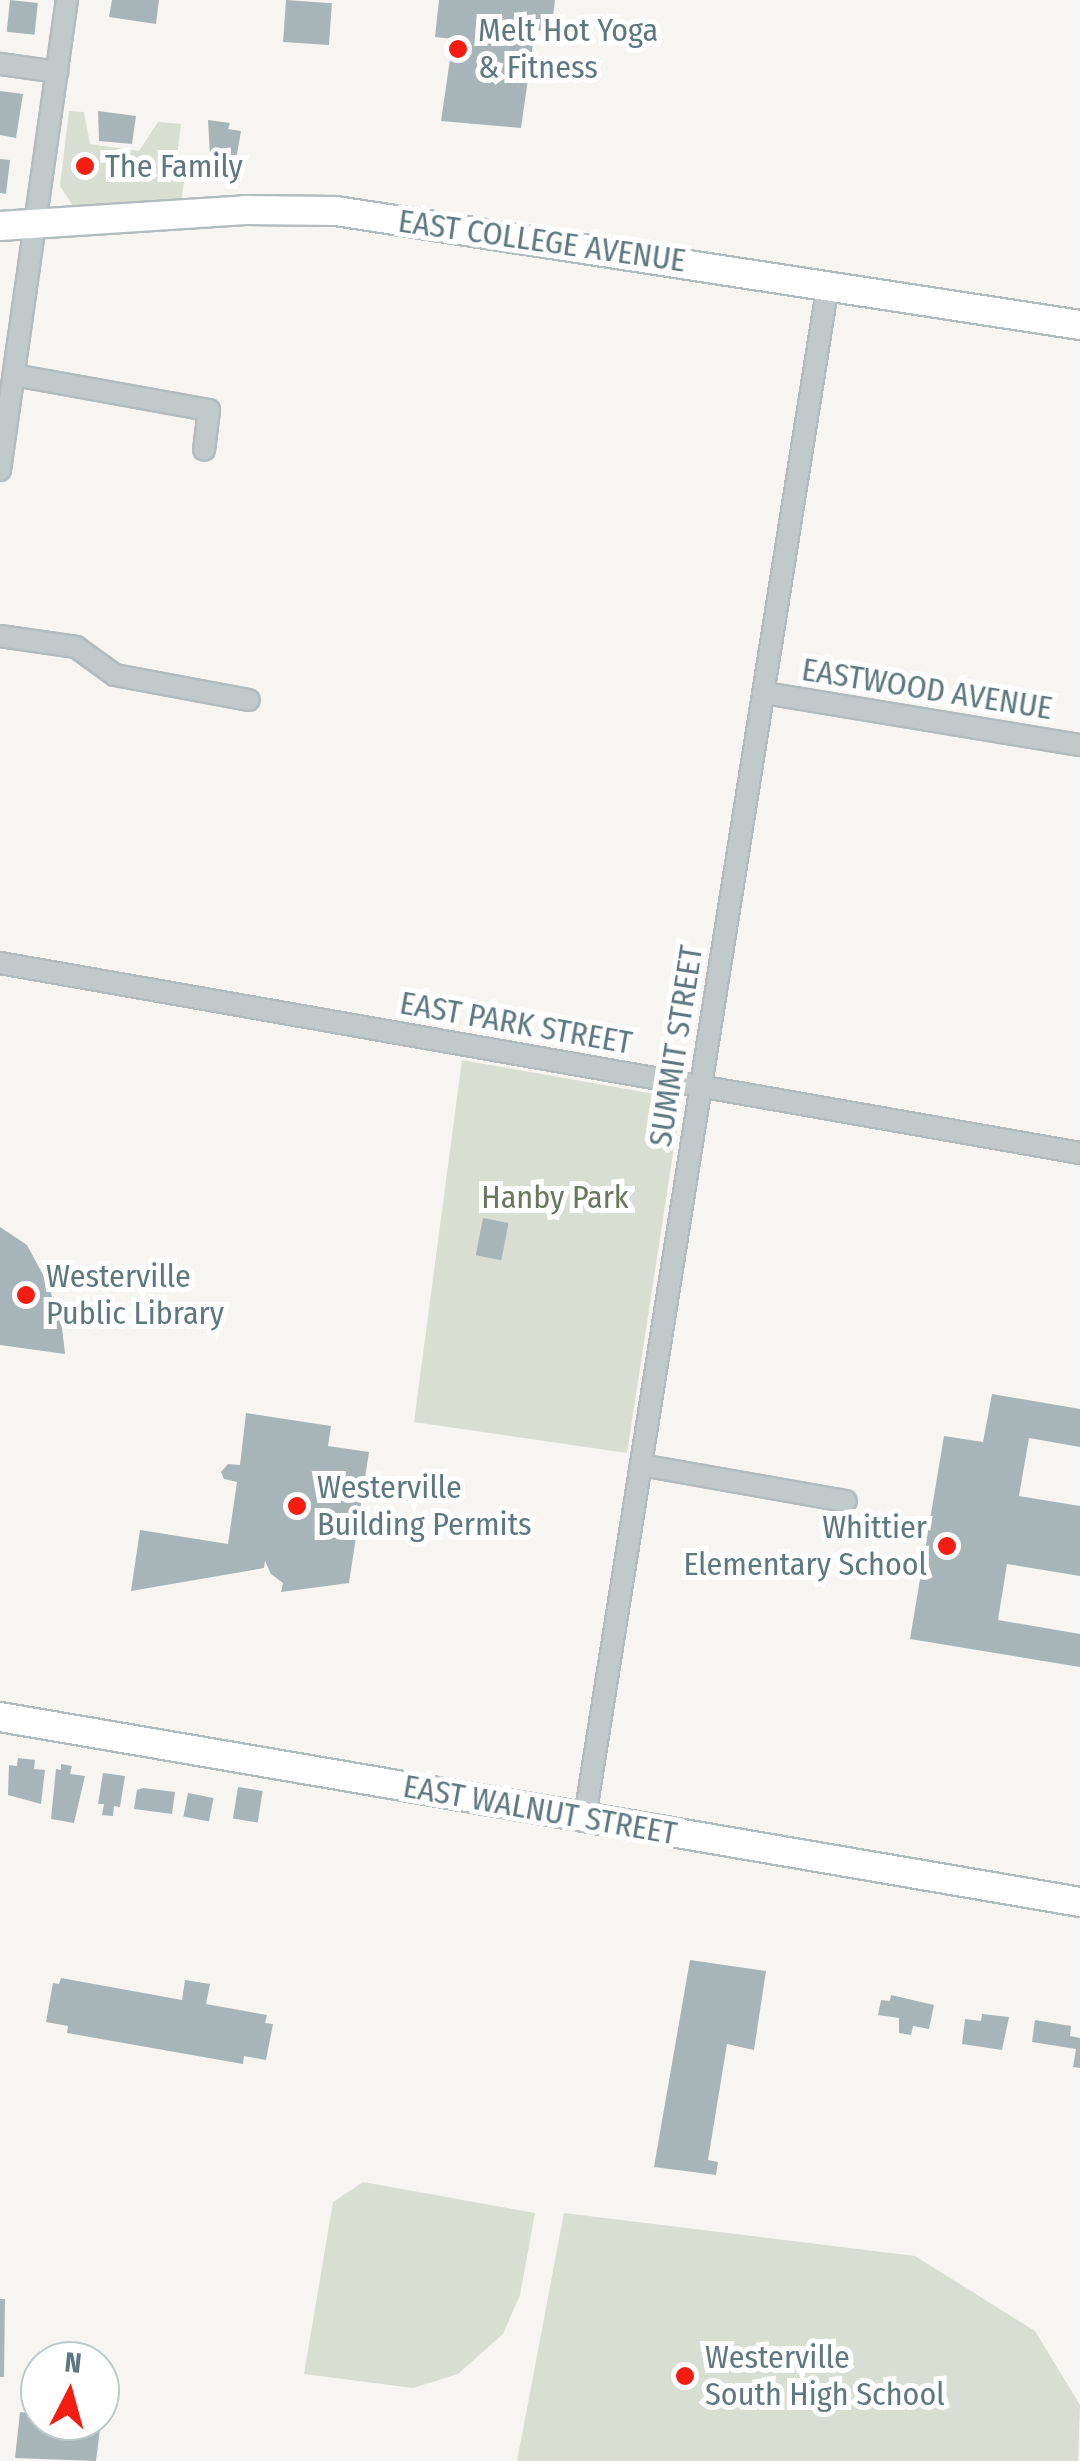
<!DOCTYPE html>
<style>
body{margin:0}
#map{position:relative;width:1080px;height:2461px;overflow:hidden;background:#f6f5f2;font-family:"Fira Sans Condensed",sans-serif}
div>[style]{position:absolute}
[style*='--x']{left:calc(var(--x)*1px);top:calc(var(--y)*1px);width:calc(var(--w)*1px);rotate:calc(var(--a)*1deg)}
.green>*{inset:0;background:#d9ded2}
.building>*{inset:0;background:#a8b5b8;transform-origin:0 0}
.roads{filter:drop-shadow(2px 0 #b2bbbe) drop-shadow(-2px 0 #b2bbbe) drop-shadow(0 2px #b2bbbe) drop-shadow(0 -2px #b2bbbe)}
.street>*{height:20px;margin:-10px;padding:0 10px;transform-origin:10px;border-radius:10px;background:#c2c9cb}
.secondary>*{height:28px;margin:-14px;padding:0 14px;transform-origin:14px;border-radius:14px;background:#fff}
.dots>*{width:28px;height:28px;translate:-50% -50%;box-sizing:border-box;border:5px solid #fff;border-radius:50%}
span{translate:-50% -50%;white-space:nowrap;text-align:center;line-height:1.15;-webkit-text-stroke:10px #fff;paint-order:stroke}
.poi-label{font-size:32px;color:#5d7880}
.left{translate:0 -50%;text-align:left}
.right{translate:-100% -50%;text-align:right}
.street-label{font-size:32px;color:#5d7880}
.park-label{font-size:32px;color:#67785d}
.north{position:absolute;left:20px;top:2341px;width:100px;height:100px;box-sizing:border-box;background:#fff;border:2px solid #bec9cc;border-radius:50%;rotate:6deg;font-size:28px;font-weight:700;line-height:40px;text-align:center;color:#5d7880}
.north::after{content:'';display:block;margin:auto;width:35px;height:45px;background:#f51d12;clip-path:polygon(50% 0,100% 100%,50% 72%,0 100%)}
</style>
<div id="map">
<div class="green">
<i style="clip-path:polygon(69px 111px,84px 112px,90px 144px,139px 151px,158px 122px,181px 124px,175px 173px,184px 182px,181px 202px,73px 206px,60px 186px)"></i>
<i style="clip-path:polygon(462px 1060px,672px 1097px,680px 1108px,627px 1453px,414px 1422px)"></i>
<i style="clip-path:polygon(363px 2182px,535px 2213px,520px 2295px,503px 2334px,458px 2374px,413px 2388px,304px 2374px,333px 2202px)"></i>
<i style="clip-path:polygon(564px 2213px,915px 2256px,1035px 2331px,1080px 2405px,1078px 2461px,517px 2461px)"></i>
</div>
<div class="building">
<i style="left:10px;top:0;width:28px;height:32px;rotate:6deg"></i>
<i style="clip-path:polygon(112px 0,159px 0,156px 24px,109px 17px)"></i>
<i style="left:286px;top:0;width:46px;height:42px;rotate:4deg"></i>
<i style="clip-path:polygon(439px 0,555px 0,551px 32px,535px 30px,521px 128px,441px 121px,453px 39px,435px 37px)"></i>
<i style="clip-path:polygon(0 91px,23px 94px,16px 138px,0 135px)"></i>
<i style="clip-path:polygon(98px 111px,136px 116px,132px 144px,99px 141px)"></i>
<i style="clip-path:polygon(208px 120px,230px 123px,228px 129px,241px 131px,236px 160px,210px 156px)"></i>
<i style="clip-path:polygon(0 159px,10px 160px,6px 194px,0 193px)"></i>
<i style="left:483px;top:1218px;width:26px;height:38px;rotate:11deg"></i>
<i style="clip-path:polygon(0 1227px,27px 1245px,48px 1284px,62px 1328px,65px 1354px,0 1345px)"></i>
<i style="clip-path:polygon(992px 1394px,1080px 1409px,1080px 1447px,1029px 1438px,1019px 1496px,1080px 1506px,1080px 1576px,1007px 1564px,998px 1620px,1080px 1634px,1080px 1667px,910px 1639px,944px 1436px,983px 1442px)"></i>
<i style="clip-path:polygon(246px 1413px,331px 1426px,328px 1446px,369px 1452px,349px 1583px,281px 1592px,283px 1583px,271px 1574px,265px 1561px,264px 1568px,131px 1591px,140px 1530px,228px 1544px,237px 1482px,224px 1479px,221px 1472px,228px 1464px,240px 1465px)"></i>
<i style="clip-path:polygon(18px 1758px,35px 1760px,34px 1769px,45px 1770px,41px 1804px,8px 1795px,9px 1765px,17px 1766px)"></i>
<i style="clip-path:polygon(61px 1764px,72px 1766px,70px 1774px,85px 1776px,74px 1823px,51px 1819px,56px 1769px,61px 1770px)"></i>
<i style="clip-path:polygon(103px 1773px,125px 1776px,120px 1807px,114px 1806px,113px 1816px,102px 1815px,104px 1804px,98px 1804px)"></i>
<i style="left:238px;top:1787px;width:25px;height:32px;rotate:9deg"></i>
<i style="clip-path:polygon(143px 1788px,175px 1792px,172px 1814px,134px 1809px,137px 1790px)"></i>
<i style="left:188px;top:1793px;width:26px;height:24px;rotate:11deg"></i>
<i style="clip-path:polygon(690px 1960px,766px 1971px,754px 2050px,727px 2044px,708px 2160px,718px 2162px,716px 2175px,654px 2167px)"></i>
<i style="clip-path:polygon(61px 1978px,182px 2000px,185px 1980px,210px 1984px,206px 2004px,267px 2015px,265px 2023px,273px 2024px,266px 2060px,244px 2056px,243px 2064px,67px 2033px,68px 2026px,46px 2022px,53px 1983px,59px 1984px)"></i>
<i style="clip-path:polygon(891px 1995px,934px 2005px,929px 2029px,913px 2026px,911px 2035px,899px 2033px,899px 2018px,878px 2015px,881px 2000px,890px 2001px)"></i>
<i style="clip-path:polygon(982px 2014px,1009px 2017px,1002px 2050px,962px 2044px,965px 2019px,981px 2021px)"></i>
<i style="clip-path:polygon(1035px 2020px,1071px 2026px,1070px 2036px,1080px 2038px,1080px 2068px,1073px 2067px,1076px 2049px,1032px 2042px)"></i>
<i style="clip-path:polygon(0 2299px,5px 2299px,4px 2377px,0 2377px)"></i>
<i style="clip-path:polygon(20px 2412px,40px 2414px,40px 2421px,101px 2421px,96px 2461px,15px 2458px)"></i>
</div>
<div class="roads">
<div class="street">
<i style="--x:0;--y:64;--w:58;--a:8"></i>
<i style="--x:14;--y:375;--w:198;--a:10.2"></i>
<i style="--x:209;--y:410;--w:40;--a:97.1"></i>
<i style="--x:0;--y:470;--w:475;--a:-81.9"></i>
<i style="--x:0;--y:636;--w:77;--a:8.2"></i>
<i style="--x:76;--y:647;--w:48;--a:35.7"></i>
<i style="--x:115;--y:675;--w:136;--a:10.6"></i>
<i style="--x:765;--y:693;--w:319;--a:9.4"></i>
<i style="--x:0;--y:963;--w:1097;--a:9.98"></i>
<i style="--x:641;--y:1465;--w:208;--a:10"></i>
<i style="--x:585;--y:1817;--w:1552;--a:-80.99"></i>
</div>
<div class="secondary">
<i style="--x:0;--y:226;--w:246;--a:-3.7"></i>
<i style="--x:245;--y:210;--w:91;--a:0.6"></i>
<i style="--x:336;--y:211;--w:753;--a:8.71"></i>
<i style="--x:0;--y:1717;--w:1096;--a:9.72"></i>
</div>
</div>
<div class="dots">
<i style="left:458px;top:49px;background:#f51d12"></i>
<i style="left:85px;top:166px;background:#f51d12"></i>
<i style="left:26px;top:1295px;background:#f51d12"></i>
<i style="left:297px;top:1506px;background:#f51d12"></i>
<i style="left:947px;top:1546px;background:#f51d12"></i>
<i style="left:685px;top:2376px;background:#f51d12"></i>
</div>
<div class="poi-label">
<span class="left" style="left:478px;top:49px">Melt Hot Yoga<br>&amp; Fitness</span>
<span class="left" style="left:105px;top:166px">The Family</span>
<span class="left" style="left:46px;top:1295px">Westerville<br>Public Library</span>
<span class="left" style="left:317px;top:1506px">Westerville<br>Building Permits</span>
<span class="right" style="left:927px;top:1546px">Whittier<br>Elementary School</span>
<span class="left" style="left:705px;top:2376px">Westerville<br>South High School</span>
</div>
<div class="street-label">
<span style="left:542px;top:241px;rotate:8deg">EAST COLLEGE AVENUE</span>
<span style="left:927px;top:689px;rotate:9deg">EASTWOOD AVENUE</span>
<span style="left:516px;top:1023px;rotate:10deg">EAST PARK STREET</span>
<span style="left:676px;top:1046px;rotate:-81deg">SUMMIT STREET</span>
<span style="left:540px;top:1810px;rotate:10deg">EAST WALNUT STREET</span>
</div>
<div class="park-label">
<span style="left:555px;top:1197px">Hanby Park</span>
</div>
<div class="north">N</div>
</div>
